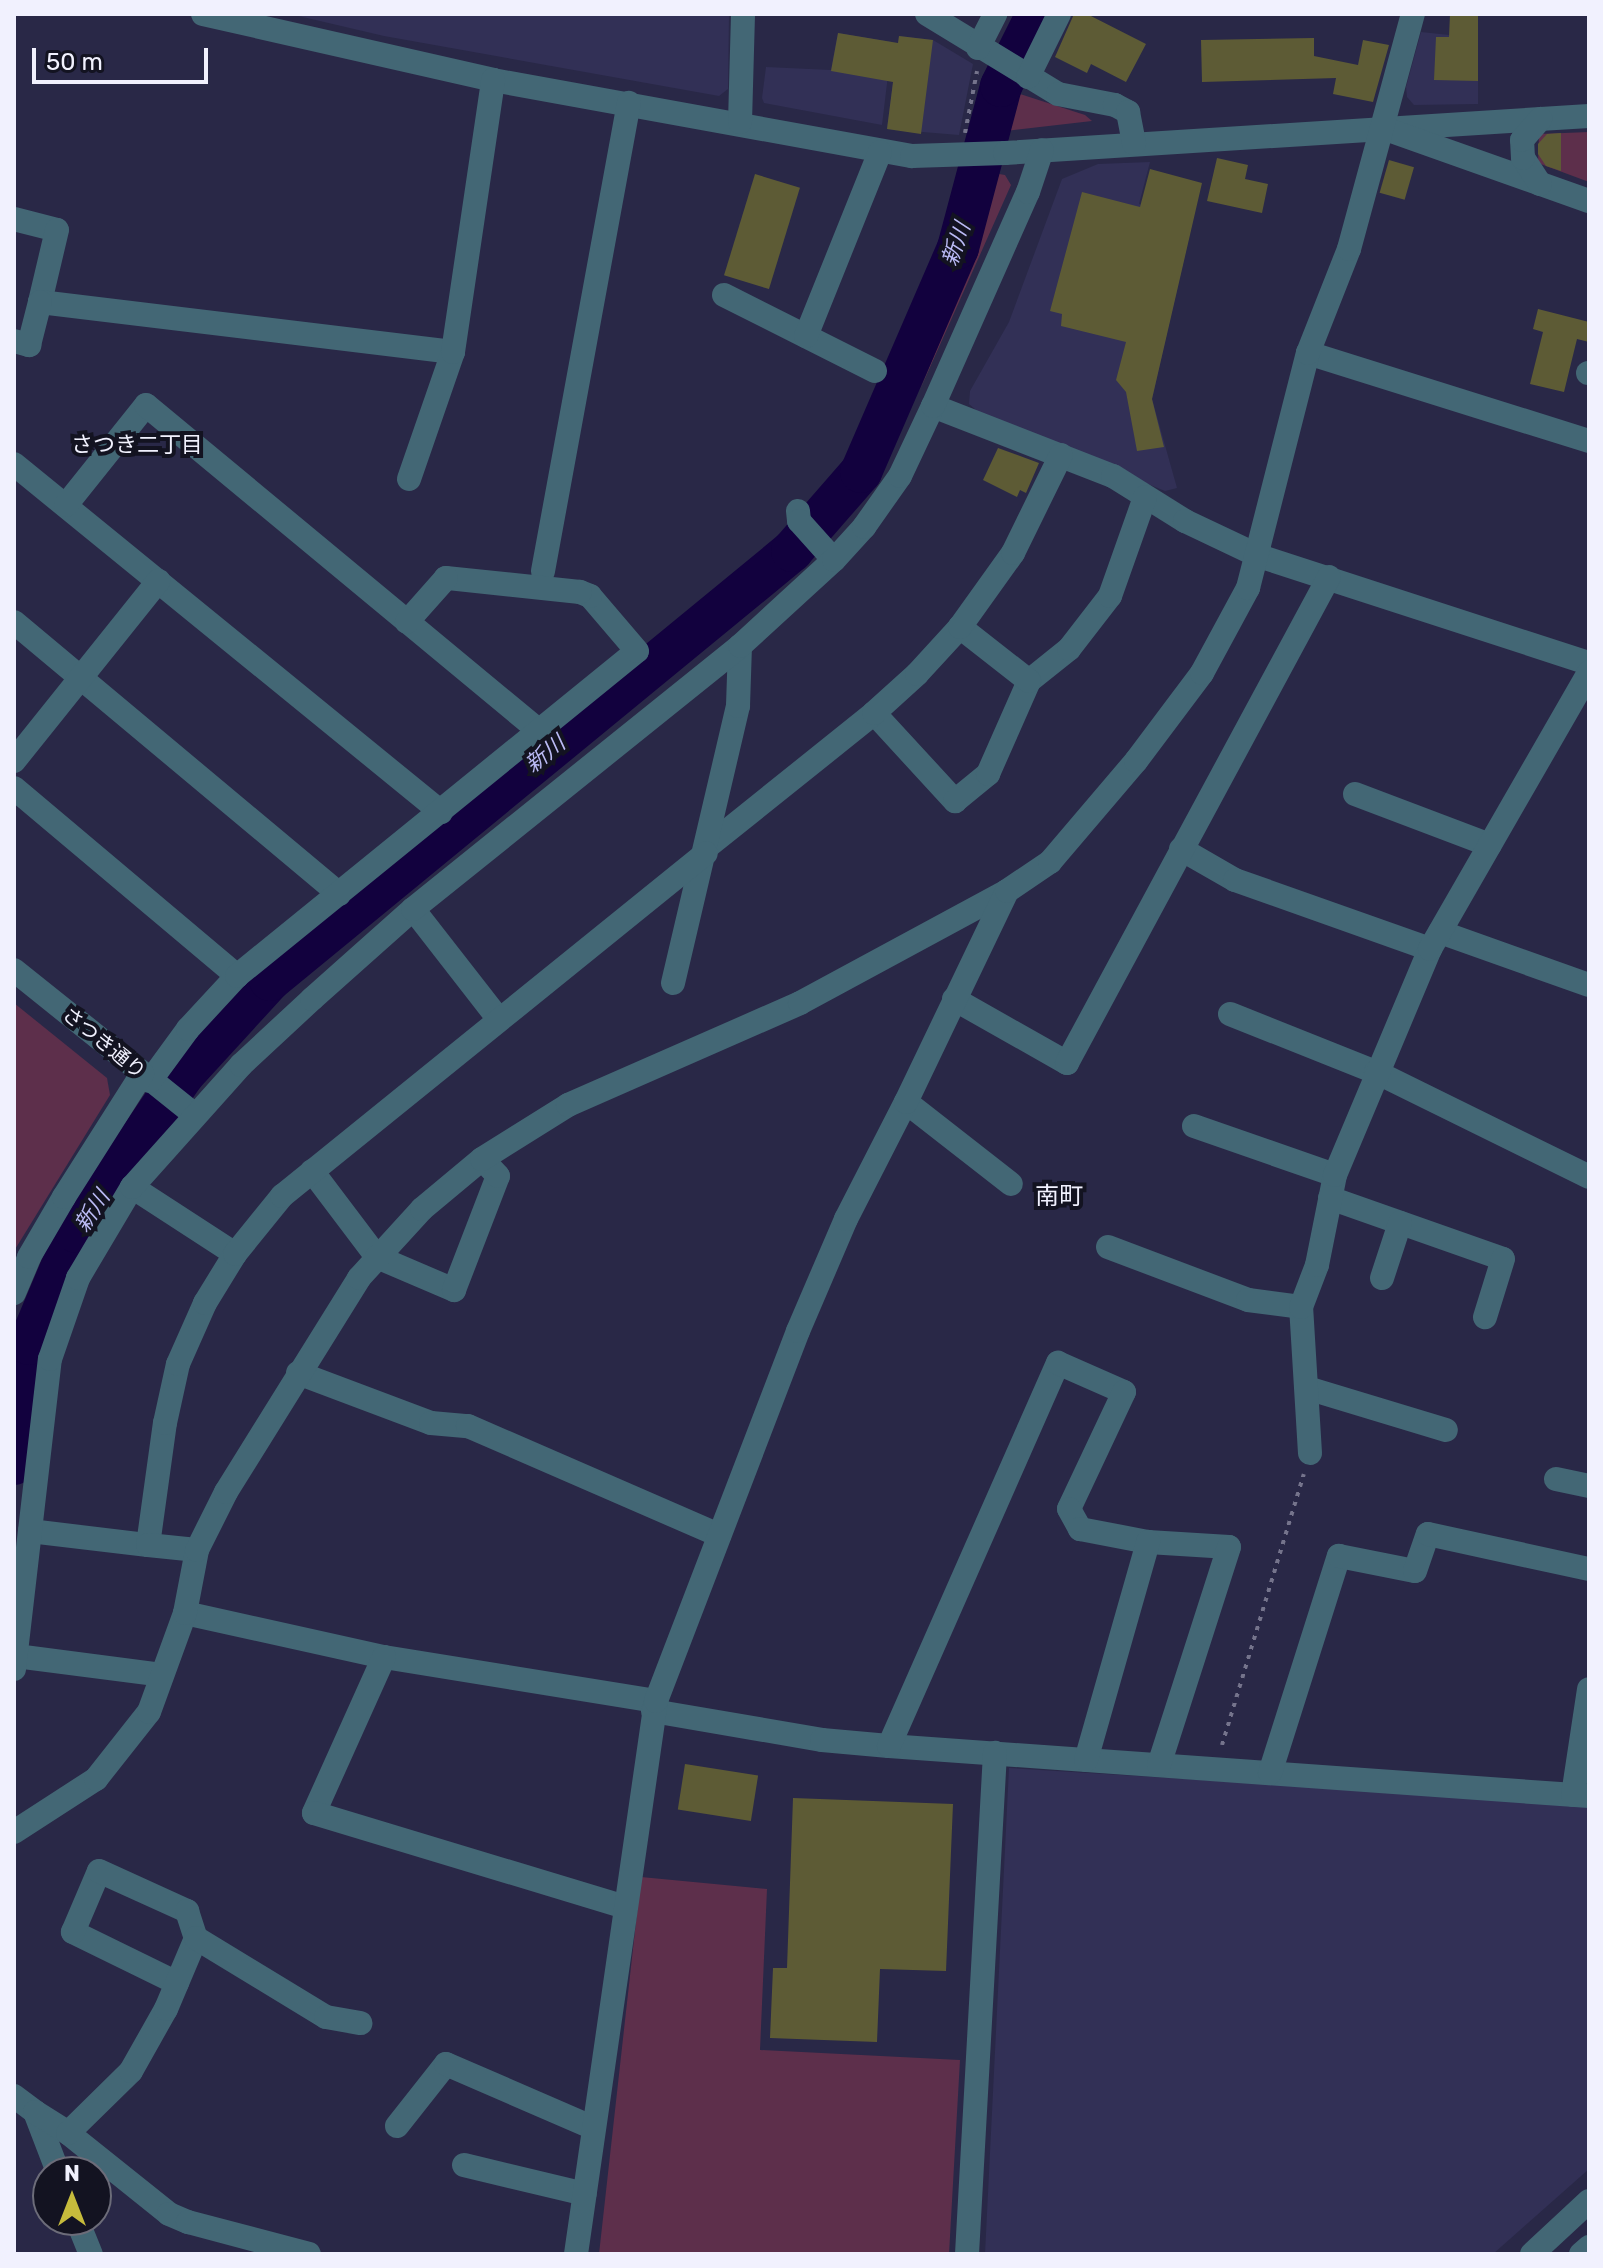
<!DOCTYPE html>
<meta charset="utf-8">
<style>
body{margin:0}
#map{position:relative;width:1603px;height:2268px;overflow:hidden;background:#292847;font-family:Rubik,"Noto Sans JP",sans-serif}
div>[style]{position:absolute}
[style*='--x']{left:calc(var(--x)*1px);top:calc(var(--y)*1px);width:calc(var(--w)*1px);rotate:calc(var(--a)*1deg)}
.built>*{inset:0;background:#323056}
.green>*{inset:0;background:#5d2f4b}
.river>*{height:42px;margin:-21px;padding:0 21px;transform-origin:21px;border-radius:21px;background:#12013e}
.building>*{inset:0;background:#5d5b35;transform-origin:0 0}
.path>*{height:4px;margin-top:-2px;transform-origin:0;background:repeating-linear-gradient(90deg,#75748c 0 4px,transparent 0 10px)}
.minor>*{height:24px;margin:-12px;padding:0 12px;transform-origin:12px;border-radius:12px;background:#436775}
span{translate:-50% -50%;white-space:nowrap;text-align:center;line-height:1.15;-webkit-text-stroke:8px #131321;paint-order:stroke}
.street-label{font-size:20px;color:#f1f1fe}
.water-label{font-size:22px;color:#babaf4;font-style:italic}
.neighbourhood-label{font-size:22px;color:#f1f1fe}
.quarter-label{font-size:24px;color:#f1f1fe}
.frame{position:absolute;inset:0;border:16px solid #f1f1fe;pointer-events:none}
.north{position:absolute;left:32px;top:2156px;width:80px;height:80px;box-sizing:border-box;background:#131321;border:2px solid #6c6c79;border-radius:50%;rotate:0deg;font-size:22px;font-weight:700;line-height:32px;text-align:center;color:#f1f1fe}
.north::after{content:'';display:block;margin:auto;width:28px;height:36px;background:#c6bb3c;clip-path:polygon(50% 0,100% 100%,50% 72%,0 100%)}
.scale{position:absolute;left:32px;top:48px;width:176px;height:36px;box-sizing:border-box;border:4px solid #f1f1fe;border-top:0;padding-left:10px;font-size:24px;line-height:28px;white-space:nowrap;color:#f1f1fe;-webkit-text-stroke:6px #131321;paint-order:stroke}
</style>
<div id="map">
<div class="built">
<i style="clip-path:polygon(290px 14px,729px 14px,728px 89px,719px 96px,384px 36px)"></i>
<i style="clip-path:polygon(1421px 32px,1478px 38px,1478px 104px,1414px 105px,1407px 97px,1406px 87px)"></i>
<i style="clip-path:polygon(838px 33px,892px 42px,882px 125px,764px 103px,762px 98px,766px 67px,831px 70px)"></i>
<i style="clip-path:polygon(899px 36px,933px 40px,973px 64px,959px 135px,887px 129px)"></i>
<i style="clip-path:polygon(1150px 162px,1139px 204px,1193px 220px,1152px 399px,1177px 488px,1165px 491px,984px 417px,969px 404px,970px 391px,1009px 322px,1062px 179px,1098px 164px)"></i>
<i style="clip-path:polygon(1009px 1768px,1589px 1804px,1589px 2169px,1493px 2254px,985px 2254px)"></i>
</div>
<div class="green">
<i style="clip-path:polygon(1017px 93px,1085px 115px,1092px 121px,1006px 131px)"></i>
<i style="clip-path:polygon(1589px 132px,1589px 182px,1538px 163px,1539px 134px)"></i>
<i style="clip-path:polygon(999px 174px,1005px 175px,1011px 185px,919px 392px,967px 276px)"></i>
<i style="clip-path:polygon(14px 1003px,107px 1078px,110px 1095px,14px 1251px)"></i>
<i style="clip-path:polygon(641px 1877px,767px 1889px,760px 2050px,960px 2060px,949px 2254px,599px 2254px)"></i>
</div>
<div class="river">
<i style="--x:14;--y:1464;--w:121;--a:-82.9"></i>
<i style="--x:29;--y:1344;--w:121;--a:-67.2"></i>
<i style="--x:76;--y:1232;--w:190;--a:-55.7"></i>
<i style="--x:183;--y:1075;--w:129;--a:-47.5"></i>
<i style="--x:270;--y:980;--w:676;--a:-39.41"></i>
<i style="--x:792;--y:551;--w:105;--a:-48.9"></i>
<i style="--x:861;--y:472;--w:244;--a:-66.6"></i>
<i style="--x:958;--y:248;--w:168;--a:-75.1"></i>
<i style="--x:1001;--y:86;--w:80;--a:-63.4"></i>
</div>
<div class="building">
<i style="clip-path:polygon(1074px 14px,1087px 14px,1146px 44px,1126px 82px,1091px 64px,1087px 73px,1055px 57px)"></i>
<i style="clip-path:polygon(1450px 14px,1478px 14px,1478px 81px,1434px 80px,1436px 37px,1449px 37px)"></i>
<i style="clip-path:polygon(838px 33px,898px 43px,899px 36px,933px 40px,921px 134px,887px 129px,893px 82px,831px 71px)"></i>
<i style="clip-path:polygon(1314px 38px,1314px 56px,1358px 65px,1363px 40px,1389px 45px,1373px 102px,1333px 94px,1336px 78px,1202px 82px,1201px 40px)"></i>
<i style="clip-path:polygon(1561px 133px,1561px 171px,1546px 166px,1538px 154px,1538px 144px,1547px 134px)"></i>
<i style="clip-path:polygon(1217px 158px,1248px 165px,1245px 179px,1268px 184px,1262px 213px,1207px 201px)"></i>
<i style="left:1389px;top:160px;width:26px;height:34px;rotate:16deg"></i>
<i style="clip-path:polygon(1150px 169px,1202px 183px,1152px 399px,1164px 447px,1137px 451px,1126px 392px,1116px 380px,1126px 342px,1061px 326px,1062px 314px,1050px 311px,1082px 192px,1140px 207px)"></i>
<i style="left:755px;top:174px;width:47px;height:106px;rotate:17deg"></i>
<i style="clip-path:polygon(1538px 309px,1589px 322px,1589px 342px,1577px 339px,1564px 392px,1530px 384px,1543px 332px,1533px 329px)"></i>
<i style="clip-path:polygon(998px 448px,1039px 463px,1026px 493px,1020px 490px,1017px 497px,983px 480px)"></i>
<i style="left:685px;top:1764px;width:74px;height:46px;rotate:9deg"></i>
<i style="clip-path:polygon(793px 1798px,953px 1804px,946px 1971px,880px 1969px,877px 2042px,770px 2038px,773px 1968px,787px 1968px)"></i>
</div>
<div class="path">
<i style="--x:965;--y:133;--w:63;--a:-79"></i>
<i style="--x:1222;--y:1745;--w:283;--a:-73.2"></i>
</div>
<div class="minor">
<i style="--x:203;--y:14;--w:297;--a:12.8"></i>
<i style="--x:493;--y:80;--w:426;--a:10.3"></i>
<i style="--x:912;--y:156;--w:93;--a:-1.8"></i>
<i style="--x:1005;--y:153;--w:585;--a:-3.63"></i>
<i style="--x:927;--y:14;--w:153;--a:31.4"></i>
<i style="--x:1058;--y:94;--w:58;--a:10.9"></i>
<i style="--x:1115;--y:105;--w:15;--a:28"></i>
<i style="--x:1128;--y:112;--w:32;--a:79"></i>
<i style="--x:978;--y:48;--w:38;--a:-63"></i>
<i style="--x:1028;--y:77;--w:70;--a:-63.8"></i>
<i style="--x:740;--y:122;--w:108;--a:-88.4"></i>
<i style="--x:1394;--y:132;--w:207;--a:19.5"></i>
<i style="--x:1540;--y:184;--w:31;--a:-123"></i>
<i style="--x:1523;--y:158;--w:18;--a:-93"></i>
<i style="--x:1522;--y:140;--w:28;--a:-49"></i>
<i style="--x:14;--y:219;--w:44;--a:14.3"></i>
<i style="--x:57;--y:230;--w:74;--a:103.3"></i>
<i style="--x:40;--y:302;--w:416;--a:6.9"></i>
<i style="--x:724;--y:295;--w:169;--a:26.7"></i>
<i style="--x:806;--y:336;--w:198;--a:-68.1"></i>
<i style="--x:14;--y:341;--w:16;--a:15"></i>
<i style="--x:29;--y:345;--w:44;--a:-75.7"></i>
<i style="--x:1308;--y:353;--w:294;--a:17.4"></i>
<i style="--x:1588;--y:373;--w:1;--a:0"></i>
<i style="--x:933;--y:406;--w:193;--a:21.3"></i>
<i style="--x:1113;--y:476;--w:85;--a:32"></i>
<i style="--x:1185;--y:521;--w:82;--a:25.3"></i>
<i style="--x:1259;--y:556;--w:347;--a:18"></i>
<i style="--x:14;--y:464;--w:551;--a:39.18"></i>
<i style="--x:409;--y:479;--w:134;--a:-70.9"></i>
<i style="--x:453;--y:352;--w:275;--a:-81.6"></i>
<i style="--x:66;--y:505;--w:128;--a:-51.3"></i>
<i style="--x:146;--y:405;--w:509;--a:39.66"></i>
<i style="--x:798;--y:511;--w:10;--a:84"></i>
<i style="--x:799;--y:521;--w:52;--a:48.1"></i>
<i style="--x:543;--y:571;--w:476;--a:-79.6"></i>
<i style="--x:14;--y:622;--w:424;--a:39.9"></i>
<i style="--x:1029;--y:681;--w:51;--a:-38.7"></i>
<i style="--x:1069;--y:649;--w:67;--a:-52.3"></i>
<i style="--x:1110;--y:596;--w:105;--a:-70.5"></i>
<i style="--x:874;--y:713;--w:120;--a:47.4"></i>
<i style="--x:955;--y:801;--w:43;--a:-39.3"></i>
<i style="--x:988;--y:774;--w:102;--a:-66.2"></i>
<i style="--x:1029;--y:681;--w:88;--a:-142"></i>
<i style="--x:14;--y:761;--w:231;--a:-51.3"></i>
<i style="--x:14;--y:788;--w:292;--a:40.1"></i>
<i style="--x:1355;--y:794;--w:144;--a:20.7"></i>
<i style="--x:707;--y:847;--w:214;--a:-38.7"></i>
<i style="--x:874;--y:713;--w:58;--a:-42.2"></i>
<i style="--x:917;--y:674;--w:64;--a:-47.5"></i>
<i style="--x:960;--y:627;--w:91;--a:-54.4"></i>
<i style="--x:1013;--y:553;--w:109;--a:-63.9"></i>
<i style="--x:1181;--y:849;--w:62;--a:29.9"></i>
<i style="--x:1235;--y:880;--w:207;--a:19.5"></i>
<i style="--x:413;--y:909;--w:138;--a:52.1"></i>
<i style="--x:1440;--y:932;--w:158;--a:19.6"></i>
<i style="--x:14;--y:970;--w:232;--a:38.7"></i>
<i style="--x:673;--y:983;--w:285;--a:-76.8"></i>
<i style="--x:738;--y:706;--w:60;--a:-88.1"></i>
<i style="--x:954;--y:999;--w:130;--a:29.5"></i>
<i style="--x:1067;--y:1063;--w:552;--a:-61.67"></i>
<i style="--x:1230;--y:1014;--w:157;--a:21.7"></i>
<i style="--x:1376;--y:1072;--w:237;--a:26.2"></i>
<i style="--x:150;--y:1081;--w:64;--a:-53.8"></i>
<i style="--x:188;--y:1029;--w:72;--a:-47.2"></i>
<i style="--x:237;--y:976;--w:515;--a:-39.09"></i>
<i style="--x:637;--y:651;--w:72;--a:-130.5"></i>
<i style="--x:590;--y:596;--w:11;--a:-158"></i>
<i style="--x:580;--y:592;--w:135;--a:-174"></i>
<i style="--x:446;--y:578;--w:59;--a:131.6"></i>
<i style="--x:906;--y:1102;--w:133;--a:38"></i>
<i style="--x:1194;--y:1126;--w:149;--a:19.2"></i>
<i style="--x:312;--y:1171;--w:108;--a:52.9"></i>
<i style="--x:377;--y:1257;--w:84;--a:23.2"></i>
<i style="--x:454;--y:1290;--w:122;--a:-68.9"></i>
<i style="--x:498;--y:1176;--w:23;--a:-133"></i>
<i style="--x:132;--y:1187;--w:123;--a:33"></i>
<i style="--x:1330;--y:1198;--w:183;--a:19.4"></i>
<i style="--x:1503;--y:1259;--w:61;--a:107.2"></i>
<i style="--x:1108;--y:1247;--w:150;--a:20.7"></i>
<i style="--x:1248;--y:1300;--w:53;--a:7.5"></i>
<i style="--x:1382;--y:1278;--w:58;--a:-71.9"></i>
<i style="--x:14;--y:1293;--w:39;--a:-67"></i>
<i style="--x:29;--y:1257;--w:69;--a:-59.7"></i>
<i style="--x:64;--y:1197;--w:146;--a:-57.6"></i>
<i style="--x:298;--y:1373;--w:142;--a:20.6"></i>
<i style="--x:431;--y:1423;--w:37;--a:5"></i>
<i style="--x:468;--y:1426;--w:274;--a:23.5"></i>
<i style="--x:1307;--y:1388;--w:145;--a:16.8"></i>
<i style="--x:1310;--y:1453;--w:146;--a:-93.5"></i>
<i style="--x:1301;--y:1307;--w:45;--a:-69.1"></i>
<i style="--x:1317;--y:1265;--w:92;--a:-78.7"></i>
<i style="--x:1335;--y:1175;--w:245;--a:-67.2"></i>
<i style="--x:1430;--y:949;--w:319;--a:-60.1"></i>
<i style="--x:1556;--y:1479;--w:34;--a:12"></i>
<i style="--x:30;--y:1531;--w:119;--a:6.8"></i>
<i style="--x:148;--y:1545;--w:123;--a:-82.1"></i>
<i style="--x:165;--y:1423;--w:60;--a:-77.6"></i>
<i style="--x:178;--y:1364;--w:67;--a:-66.1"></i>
<i style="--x:205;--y:1303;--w:57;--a:-58.5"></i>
<i style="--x:235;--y:1254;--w:75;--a:-51"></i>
<i style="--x:282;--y:1196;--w:545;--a:-38.97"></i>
<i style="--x:148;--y:1545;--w:49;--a:5.8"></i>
<i style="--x:185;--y:1613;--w:204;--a:12.5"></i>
<i style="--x:384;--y:1657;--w:276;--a:9.2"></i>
<i style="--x:16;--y:1656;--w:147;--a:7.4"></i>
<i style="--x:384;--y:1657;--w:171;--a:114.2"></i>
<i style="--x:314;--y:1813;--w:325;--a:16.8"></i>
<i style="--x:14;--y:1669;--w:312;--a:-83.4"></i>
<i style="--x:50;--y:1359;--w:86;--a:-70.9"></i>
<i style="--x:78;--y:1278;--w:106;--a:-59.3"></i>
<i style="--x:132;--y:1187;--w:164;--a:-48.2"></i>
<i style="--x:241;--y:1065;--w:97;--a:-42.9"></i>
<i style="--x:312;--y:999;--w:135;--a:-41.7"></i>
<i style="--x:413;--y:909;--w:420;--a:-38.8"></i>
<i style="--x:740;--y:646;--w:127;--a:-42.5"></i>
<i style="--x:834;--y:560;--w:45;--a:-47.7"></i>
<i style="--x:864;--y:527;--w:62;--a:-54.8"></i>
<i style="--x:900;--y:476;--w:77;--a:-64.8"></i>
<i style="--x:933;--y:406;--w:234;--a:-66.1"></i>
<i style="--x:1028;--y:192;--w:44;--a:-71.6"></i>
<i style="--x:653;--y:1711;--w:171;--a:9.7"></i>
<i style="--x:822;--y:1740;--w:67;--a:5.1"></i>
<i style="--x:889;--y:1746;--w:702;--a:4.09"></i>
<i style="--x:889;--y:1746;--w:419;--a:-66.2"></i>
<i style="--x:1058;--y:1363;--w:72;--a:23.7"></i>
<i style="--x:1124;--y:1392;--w:129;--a:115.2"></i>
<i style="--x:1069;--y:1509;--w:23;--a:61"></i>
<i style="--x:1080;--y:1529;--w:69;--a:10.8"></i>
<i style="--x:1148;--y:1542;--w:81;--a:3.5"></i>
<i style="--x:1229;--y:1547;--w:229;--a:107.8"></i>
<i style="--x:1086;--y:1760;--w:227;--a:-74.1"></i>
<i style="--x:1270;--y:1773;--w:228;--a:-72.4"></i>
<i style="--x:1339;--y:1556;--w:77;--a:11.2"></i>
<i style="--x:1415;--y:1571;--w:39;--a:-71"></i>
<i style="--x:1428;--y:1534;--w:165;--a:12.3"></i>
<i style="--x:1573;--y:1795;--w:107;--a:-81.4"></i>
<i style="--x:14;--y:1832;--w:98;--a:-32.9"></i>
<i style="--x:96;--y:1779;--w:85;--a:-51.7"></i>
<i style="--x:149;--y:1712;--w:105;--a:-70"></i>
<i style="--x:185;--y:1613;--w:64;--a:-79.2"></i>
<i style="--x:197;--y:1550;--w:65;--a:-63.4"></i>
<i style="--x:226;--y:1492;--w:252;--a:-58.1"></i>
<i style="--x:359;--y:1278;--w:93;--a:-47.6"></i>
<i style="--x:422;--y:1209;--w:78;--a:-39.8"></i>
<i style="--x:482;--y:1159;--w:102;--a:-32.1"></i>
<i style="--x:568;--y:1105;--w:253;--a:-23.7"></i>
<i style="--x:800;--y:1003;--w:235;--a:-28.4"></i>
<i style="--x:177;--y:1983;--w:116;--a:-153.9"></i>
<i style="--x:73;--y:1932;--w:66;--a:-66.9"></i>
<i style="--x:99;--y:1871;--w:97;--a:24.4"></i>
<i style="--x:187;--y:1911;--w:28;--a:72"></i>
<i style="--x:14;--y:2096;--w:26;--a:37"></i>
<i style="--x:35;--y:2112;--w:64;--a:69"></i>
<i style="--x:35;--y:2112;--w:39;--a:32"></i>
<i style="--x:68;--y:2133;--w:129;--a:38.7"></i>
<i style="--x:169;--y:2214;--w:21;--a:23"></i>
<i style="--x:188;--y:2222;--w:125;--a:14.8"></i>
<i style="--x:397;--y:2126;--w:79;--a:-51.7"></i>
<i style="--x:446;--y:2064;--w:161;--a:23.4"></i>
<i style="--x:68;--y:2133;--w:88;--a:-44.5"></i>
<i style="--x:131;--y:2071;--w:71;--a:-60.6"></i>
<i style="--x:166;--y:2009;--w:77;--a:-67.1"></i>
<i style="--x:196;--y:1938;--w:152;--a:31.3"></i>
<i style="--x:326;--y:2017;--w:35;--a:10"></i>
<i style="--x:464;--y:2165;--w:124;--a:13.5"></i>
<i style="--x:77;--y:2220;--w:37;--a:68"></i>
<i style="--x:576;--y:2254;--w:559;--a:-81.77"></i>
<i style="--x:656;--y:1701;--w:396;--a:-69"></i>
<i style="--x:798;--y:1331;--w:122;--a:-66.8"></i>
<i style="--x:846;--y:1219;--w:131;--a:-62.9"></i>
<i style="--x:906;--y:1102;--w:234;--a:-64.4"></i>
<i style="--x:1007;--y:891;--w:52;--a:-34"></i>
<i style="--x:1050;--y:862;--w:133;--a:-49.6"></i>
<i style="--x:1136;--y:761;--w:110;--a:-53.1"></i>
<i style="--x:1202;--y:673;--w:97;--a:-61.6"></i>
<i style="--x:1248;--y:588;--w:243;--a:-75.7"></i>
<i style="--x:1308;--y:353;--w:112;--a:-68.5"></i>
<i style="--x:1349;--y:249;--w:244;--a:-74.8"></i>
<i style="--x:967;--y:2254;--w:502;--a:-86.8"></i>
<i style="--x:1532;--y:2254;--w:78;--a:-42.9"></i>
<i style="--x:1581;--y:2254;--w:11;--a:-41"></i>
</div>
<div class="street-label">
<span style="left:104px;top:1043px;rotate:39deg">さつき通り</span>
</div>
<div class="water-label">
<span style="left:956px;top:244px;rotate:-71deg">新川</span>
<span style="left:545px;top:754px;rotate:-39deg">新川</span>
<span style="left:92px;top:1211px;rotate:-57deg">新川</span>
</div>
<div class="neighbourhood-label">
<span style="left:137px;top:445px">さつき二丁目</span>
</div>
<div class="quarter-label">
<span style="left:1059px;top:1197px">南町</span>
</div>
<div class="frame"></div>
<div class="north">N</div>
<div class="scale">50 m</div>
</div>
